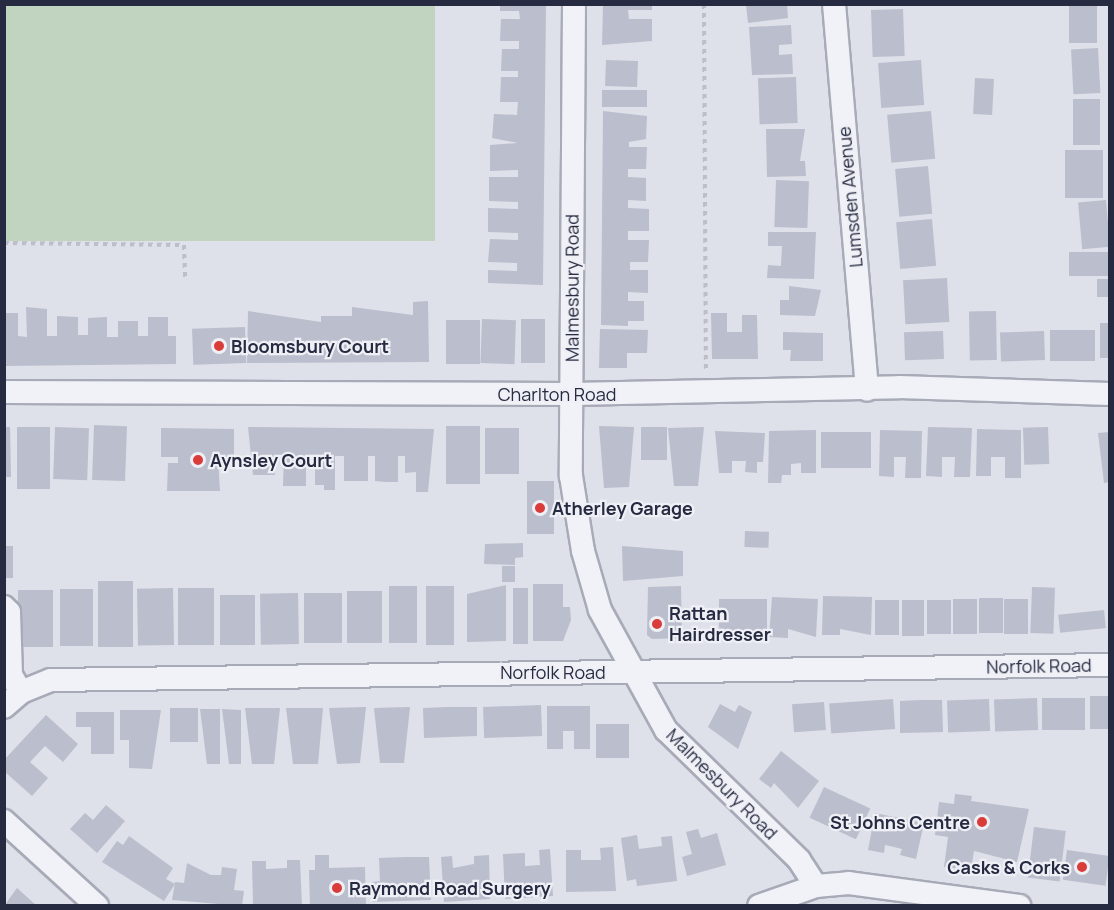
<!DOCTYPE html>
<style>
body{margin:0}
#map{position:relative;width:1114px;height:910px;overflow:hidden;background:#dee1e9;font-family:Manrope,sans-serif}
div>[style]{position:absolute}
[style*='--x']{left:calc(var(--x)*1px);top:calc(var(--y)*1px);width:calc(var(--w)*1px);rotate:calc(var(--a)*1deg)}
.green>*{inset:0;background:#c0d4bf;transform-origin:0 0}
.building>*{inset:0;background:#bbbecc;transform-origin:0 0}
.path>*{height:4px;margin-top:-2px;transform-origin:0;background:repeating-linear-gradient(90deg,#bcbec8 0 4.5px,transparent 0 9px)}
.roads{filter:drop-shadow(2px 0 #a7aab7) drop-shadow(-2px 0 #a7aab7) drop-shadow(0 2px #a7aab7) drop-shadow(0 -2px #a7aab7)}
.minor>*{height:22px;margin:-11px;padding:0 11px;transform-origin:11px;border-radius:11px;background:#f1f2f7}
.dots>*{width:16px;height:16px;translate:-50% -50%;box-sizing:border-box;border:3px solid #eef0f6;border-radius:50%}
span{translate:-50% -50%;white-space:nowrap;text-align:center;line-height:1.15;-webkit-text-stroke:4.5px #eef0f6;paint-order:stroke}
.street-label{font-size:18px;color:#262b41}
.poi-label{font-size:18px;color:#262b41;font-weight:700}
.left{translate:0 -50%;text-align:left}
.right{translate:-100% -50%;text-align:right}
.frame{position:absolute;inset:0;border:6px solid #262b41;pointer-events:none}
</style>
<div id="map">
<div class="green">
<i style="left:4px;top:5px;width:431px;height:236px"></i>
</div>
<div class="building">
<i style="clip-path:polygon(500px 4px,546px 4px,543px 285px,488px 283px,488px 270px,517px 271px,517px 263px,488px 262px,490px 239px,518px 240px,518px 233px,488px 232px,488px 208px,518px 209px,518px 202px,489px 201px,489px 177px,518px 177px,518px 170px,490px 171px,490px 145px,518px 143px,492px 138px,494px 114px,517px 115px,518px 102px,500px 102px,501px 77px,518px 77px,518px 71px,501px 71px,502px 49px,519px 49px,519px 41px,500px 41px,501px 19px,520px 19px,519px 11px,500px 11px)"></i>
<i style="clip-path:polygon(603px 4px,652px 4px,652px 10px,628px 10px,629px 19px,652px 19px,652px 41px,602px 45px)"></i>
<i style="clip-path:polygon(746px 4px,787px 4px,788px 18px,748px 23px)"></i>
<i style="left:1069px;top:4px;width:28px;height:39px"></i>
<i style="left:903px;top:9px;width:47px;height:32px;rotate:88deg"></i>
<i style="clip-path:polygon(791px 25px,792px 44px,779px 45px,779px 55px,792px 54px,793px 74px,752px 75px,749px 27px)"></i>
<i style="left:1098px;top:48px;width:45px;height:27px;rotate:87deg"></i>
<i style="left:606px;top:60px;width:32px;height:26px;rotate:2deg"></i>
<i style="left:921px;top:60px;width:45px;height:43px;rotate:86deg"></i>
<i style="left:796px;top:77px;width:46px;height:38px;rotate:88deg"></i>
<i style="left:975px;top:78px;width:19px;height:36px;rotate:3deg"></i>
<i style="left:602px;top:90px;width:45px;height:17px"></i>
<i style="left:1073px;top:99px;width:27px;height:46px"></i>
<i style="clip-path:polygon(603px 111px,647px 116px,646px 139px,629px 142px,629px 147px,647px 147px,646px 169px,628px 169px,628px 177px,646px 178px,646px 201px,628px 200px,628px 208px,649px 209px,649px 231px,628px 231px,628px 240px,649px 240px,648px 262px,630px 262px,630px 270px,648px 270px,648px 293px,628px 292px,628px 301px,644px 301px,644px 321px,628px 321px,628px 326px,601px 325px)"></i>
<i style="left:931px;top:111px;width:48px;height:44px;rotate:85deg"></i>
<i style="clip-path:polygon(766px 129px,805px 129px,800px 161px,805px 161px,806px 176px,767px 177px)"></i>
<i style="left:1065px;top:150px;width:38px;height:48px"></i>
<i style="left:928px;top:166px;width:48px;height:33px;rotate:85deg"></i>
<i style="left:776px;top:180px;width:33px;height:47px;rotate:2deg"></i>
<i style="left:1106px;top:200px;width:47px;height:28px;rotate:85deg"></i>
<i style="left:932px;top:219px;width:47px;height:36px;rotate:85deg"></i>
<i style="clip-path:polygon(768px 232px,816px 232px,814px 279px,767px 278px,768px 265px,781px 266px,782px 246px,768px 246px)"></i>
<i style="left:1110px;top:252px;width:24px;height:41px;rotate:90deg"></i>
<i style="left:947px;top:278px;width:44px;height:44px;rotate:87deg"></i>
<i style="left:1097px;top:279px;width:13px;height:18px"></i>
<i style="clip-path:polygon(789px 286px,821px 290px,815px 316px,780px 315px,780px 300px,789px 300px)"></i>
<i style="clip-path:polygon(428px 301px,429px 362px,247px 363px,248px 311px,321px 322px,321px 316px,352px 316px,352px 307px,413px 315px,413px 302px)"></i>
<i style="clip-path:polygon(26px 307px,47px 309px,47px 336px,57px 336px,57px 316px,78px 317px,78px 335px,88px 335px,88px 318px,107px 317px,107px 337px,118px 337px,118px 321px,138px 321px,138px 336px,148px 336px,148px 317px,168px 317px,168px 336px,176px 336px,176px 364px,4px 366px,4px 313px,18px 313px,18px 336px,27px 337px)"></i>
<i style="left:996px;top:311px;width:49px;height:27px;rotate:89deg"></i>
<i style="clip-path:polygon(711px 313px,727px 313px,727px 332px,742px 332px,742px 315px,757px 315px,758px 359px,712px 359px)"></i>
<i style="left:482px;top:319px;width:34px;height:44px;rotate:2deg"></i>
<i style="left:521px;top:319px;width:24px;height:44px"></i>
<i style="left:446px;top:320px;width:34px;height:44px"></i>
<i style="left:1100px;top:323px;width:10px;height:35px"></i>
<i style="left:245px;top:327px;width:36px;height:53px;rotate:88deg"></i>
<i style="clip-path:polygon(600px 329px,648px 330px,647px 353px,627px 353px,627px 368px,599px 368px)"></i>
<i style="left:1050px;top:330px;width:45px;height:31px"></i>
<i style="left:943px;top:331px;width:28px;height:39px;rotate:88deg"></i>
<i style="left:1044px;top:331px;width:29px;height:44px;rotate:88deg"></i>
<i style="clip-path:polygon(783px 332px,823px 333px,823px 361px,790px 361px,791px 350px,783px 350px)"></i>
<i style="left:94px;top:425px;width:33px;height:55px;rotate:2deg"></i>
<i style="left:446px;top:426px;width:34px;height:58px"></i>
<i style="clip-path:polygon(599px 426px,634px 427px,629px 487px,604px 488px)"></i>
<i style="clip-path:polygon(4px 427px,10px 427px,11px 477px,4px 477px)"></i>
<i style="left:17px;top:427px;width:33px;height:62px"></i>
<i style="left:55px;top:427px;width:34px;height:52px;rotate:2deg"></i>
<i style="clip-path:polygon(248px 427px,434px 429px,428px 492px,416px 492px,416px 472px,405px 473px,405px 456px,398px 456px,398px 482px,386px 482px,375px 481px,375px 456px,368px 456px,368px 481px,344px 481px,344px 456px,335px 456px,335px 490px,324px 490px,324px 485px,315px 485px,315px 455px,306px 455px,306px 486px,283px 486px,284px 455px,275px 455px,275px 475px,253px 475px)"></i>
<i style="left:641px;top:427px;width:26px;height:33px"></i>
<i style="clip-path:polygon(704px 427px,698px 486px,674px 486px,668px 428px)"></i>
<i style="clip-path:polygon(928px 427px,972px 428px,970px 477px,954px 477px,955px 457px,942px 457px,942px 477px,926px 476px)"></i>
<i style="left:1048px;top:427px;width:37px;height:25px;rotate:88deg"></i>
<i style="clip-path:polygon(161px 428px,234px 429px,234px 458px,218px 458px,220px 491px,167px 491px,168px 463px,178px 463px,178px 457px,161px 457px)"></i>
<i style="left:485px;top:428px;width:34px;height:46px"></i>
<i style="clip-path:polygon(977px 429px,1021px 430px,1021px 478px,1005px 478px,1005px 457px,991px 457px,991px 476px,976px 476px)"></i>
<i style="clip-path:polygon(816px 430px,816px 473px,801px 473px,801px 463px,791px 464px,791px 475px,782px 475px,781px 483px,768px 483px,769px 431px)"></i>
<i style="clip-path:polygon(880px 430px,922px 431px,921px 478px,905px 478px,906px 457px,894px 457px,894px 477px,879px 476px)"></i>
<i style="clip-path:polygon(715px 431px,765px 433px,763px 462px,757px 462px,757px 473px,745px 472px,746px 461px,732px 461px,732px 473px,719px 473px)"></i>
<i style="left:821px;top:432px;width:50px;height:36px"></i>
<i style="clip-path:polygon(1110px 432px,1110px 482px,1104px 483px,1098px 433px)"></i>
<i style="left:527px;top:481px;width:27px;height:53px"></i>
<i style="left:745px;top:531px;width:24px;height:16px;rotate:2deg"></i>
<i style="clip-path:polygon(523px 543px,523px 557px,515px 558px,515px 565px,484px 564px,485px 544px)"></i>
<i style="left:4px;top:546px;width:9px;height:32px"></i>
<i style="clip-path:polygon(622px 546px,683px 551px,683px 576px,623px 581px)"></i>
<i style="left:502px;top:566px;width:13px;height:16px"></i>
<i style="left:98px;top:581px;width:35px;height:66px"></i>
<i style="clip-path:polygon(533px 584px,563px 584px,563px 607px,570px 607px,571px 620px,563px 641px,533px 641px)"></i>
<i style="clip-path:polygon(506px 585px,506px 641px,467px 642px,467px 594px)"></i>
<i style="left:389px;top:586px;width:28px;height:57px"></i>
<i style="left:426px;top:586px;width:28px;height:59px"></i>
<i style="clip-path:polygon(681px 586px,682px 638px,652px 639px,647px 635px,648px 587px)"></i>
<i style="left:1032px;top:587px;width:23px;height:46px;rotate:2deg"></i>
<i style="left:173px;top:588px;width:57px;height:36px;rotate:89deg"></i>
<i style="left:178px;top:588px;width:36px;height:57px"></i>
<i style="left:513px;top:588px;width:15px;height:56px"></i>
<i style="left:60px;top:589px;width:33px;height:57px"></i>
<i style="left:18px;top:590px;width:35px;height:57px"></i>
<i style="left:347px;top:591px;width:35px;height:52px"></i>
<i style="left:298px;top:593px;width:51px;height:38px;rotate:89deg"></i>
<i style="left:342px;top:593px;width:50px;height:38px;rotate:90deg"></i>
<i style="left:220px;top:595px;width:35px;height:50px"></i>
<i style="clip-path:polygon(823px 596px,872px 597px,871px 635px,840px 629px,840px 635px,822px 635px)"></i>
<i style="clip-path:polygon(772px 597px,818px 599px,816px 637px,788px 629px,788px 638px,769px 637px)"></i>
<i style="left:979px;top:598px;width:24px;height:35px"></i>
<i style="left:719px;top:599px;width:48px;height:37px"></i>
<i style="left:953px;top:599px;width:24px;height:35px"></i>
<i style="left:1028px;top:599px;width:35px;height:24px;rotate:90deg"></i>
<i style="left:875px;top:600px;width:24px;height:35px"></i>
<i style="left:902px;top:600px;width:22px;height:36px"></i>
<i style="left:927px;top:600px;width:24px;height:34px"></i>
<i style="left:1104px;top:610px;width:18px;height:46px;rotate:84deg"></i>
<i style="left:1110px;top:696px;width:33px;height:20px;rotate:90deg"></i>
<i style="left:1037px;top:698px;width:32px;height:43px;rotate:88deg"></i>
<i style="left:1042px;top:698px;width:43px;height:32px"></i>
<i style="left:893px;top:699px;width:30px;height:64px;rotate:86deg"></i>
<i style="left:989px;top:699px;width:32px;height:42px;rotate:88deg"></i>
<i style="clip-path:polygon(921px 700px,942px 700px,943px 732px,900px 733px,900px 701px)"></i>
<i style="left:824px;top:702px;width:28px;height:32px;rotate:86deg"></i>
<i style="clip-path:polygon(720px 704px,735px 712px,739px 705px,752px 712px,738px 749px,708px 727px)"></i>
<i style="left:541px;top:705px;width:31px;height:58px;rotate:88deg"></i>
<i style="clip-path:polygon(547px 706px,590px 706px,590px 749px,574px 749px,574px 731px,563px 731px,563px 749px,547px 749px)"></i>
<i style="clip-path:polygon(366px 707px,360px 763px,337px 764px,329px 708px)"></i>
<i style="clip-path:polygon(410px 707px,404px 763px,380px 763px,374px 708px)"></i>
<i style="clip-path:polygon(448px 707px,477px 707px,477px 736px,424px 738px,423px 708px)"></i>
<i style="left:198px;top:708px;width:34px;height:28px;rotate:90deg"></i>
<i style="clip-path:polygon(245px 708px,280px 708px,274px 764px,252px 764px)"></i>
<i style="clip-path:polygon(286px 708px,323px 708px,318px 764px,293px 764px)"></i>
<i style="clip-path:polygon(200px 709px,220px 709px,220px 764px,207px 764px)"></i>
<i style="clip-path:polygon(222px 709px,241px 710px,241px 764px,229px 764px)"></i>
<i style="clip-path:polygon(120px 710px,161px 710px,152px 769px,129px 768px,129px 740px,120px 740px)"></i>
<i style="clip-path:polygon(76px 712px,114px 712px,114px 754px,91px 754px,91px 727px,76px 727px)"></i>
<i style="clip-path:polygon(46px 715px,78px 744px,63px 762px,45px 746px,30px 762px,48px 778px,32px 796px,4px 771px,4px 760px)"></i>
<i style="left:596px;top:724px;width:33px;height:34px"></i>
<i style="clip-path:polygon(781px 751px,819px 781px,798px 808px,774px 783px,771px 788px,759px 779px)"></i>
<i style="left:824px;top:787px;width:51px;height:34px;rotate:25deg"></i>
<i style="clip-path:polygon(955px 794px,972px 796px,971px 801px,1029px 809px,1017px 862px,974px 851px,971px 870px,944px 867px,948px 837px,935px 835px,939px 802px,954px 804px)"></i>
<i style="clip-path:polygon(106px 805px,125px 821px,97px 853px,70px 829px,85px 813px,93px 820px)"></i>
<i style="clip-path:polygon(875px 813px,924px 823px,916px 859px,900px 855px,902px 849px,894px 847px,885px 845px,884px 853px,868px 850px)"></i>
<i style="left:1034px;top:827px;width:32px;height:51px;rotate:7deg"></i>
<i style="clip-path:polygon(698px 829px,701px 838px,717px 833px,726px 865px,687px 876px,682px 857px,692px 854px,686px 832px)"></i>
<i style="clip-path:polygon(637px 835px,639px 849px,662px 846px,661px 837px,672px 836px,677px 881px,637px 886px,636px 879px,627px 881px,621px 838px)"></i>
<i style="clip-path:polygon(129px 836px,173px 868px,166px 879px,175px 884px,164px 901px,102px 862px,117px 841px,123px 845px)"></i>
<i style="clip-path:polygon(613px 847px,616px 891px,566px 892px,566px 850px,581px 850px,581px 860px,601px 860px,600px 848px)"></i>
<i style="clip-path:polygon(550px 849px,553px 896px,505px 899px,503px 854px,525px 853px,525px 866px,540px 865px,539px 850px)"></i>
<i style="left:1067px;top:850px;width:43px;height:30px;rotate:8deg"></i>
<i style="clip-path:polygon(315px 855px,329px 855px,329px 868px,365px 867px,366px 905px,310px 906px,309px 870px,315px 870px)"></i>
<i style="clip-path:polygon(489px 855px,490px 899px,444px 902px,441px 857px,452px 856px,453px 868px,474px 864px,474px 856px)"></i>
<i style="clip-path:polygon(406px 857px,429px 857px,431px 900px,372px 902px,372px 882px,380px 881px,379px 858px)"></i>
<i style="clip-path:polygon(287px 860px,300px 860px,302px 906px,253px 906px,252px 861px,266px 861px,266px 869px,287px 868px)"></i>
<i style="clip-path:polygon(187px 863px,211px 875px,221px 875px,222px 867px,237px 869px,234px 890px,244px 891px,242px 906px,172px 900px,175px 882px,184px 883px)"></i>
<i style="clip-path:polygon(17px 888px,37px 906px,4px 906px)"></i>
</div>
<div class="path">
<i style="--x:704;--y:4;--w:366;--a:89.7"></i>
<i style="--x:4;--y:243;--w:180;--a:0.6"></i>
<i style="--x:184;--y:245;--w:33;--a:88"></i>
</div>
<div class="roads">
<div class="minor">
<i style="--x:574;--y:4;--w:472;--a:90.4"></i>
<i style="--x:571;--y:476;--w:76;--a:80.9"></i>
<i style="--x:583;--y:551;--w:61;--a:73.9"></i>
<i style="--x:600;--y:610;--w:137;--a:61.2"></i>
<i style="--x:666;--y:730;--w:186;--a:44.3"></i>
<i style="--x:799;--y:860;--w:31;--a:57"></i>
<i style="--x:834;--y:4;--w:387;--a:85.1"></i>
<i style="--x:4;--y:392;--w:568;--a:0.2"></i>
<i style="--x:572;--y:394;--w:327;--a:-1.2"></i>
<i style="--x:899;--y:387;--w:211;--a:1.9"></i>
<i style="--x:4;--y:607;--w:7;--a:45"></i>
<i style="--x:9;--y:612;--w:63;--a:88.2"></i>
<i style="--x:11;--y:675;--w:20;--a:60"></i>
<i style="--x:4;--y:707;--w:23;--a:-41"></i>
<i style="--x:21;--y:692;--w:32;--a:-22"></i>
<i style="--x:51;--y:680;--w:1059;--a:-0.81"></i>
<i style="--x:4;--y:821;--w:126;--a:42.4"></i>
<i style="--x:759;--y:906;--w:60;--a:-19.3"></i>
<i style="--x:816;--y:886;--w:33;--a:-5"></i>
<i style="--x:849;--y:883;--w:172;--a:7.7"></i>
</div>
</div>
<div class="dots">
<i style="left:219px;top:346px;background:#d93c39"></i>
<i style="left:198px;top:460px;background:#d93c39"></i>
<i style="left:540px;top:508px;background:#d93c39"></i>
<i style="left:657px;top:624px;background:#d93c39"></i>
<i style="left:982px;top:822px;background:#d93c39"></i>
<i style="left:1082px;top:867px;background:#d93c39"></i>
<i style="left:337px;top:888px;background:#d93c39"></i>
</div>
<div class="street-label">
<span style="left:850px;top:197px;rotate:-95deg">Lumsden Avenue</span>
<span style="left:572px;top:288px;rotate:-90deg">Malmesbury Road</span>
<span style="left:557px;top:394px">Charlton Road</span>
<span style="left:1039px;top:666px;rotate:-1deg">Norfolk Road</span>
<span style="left:553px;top:672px">Norfolk Road</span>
<span style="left:722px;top:784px;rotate:45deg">Malmesbury Road</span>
</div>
<div class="poi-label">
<span class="left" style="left:231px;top:346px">Bloomsbury Court</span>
<span class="left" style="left:210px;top:460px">Aynsley Court</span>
<span class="left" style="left:552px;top:508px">Atherley Garage</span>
<span class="left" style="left:669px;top:624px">Rattan<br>Hairdresser</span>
<span class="right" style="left:970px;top:822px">St Johns Centre</span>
<span class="right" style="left:1070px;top:867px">Casks &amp; Corks</span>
<span class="left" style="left:349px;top:888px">Raymond Road Surgery</span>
</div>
<div class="frame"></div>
</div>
